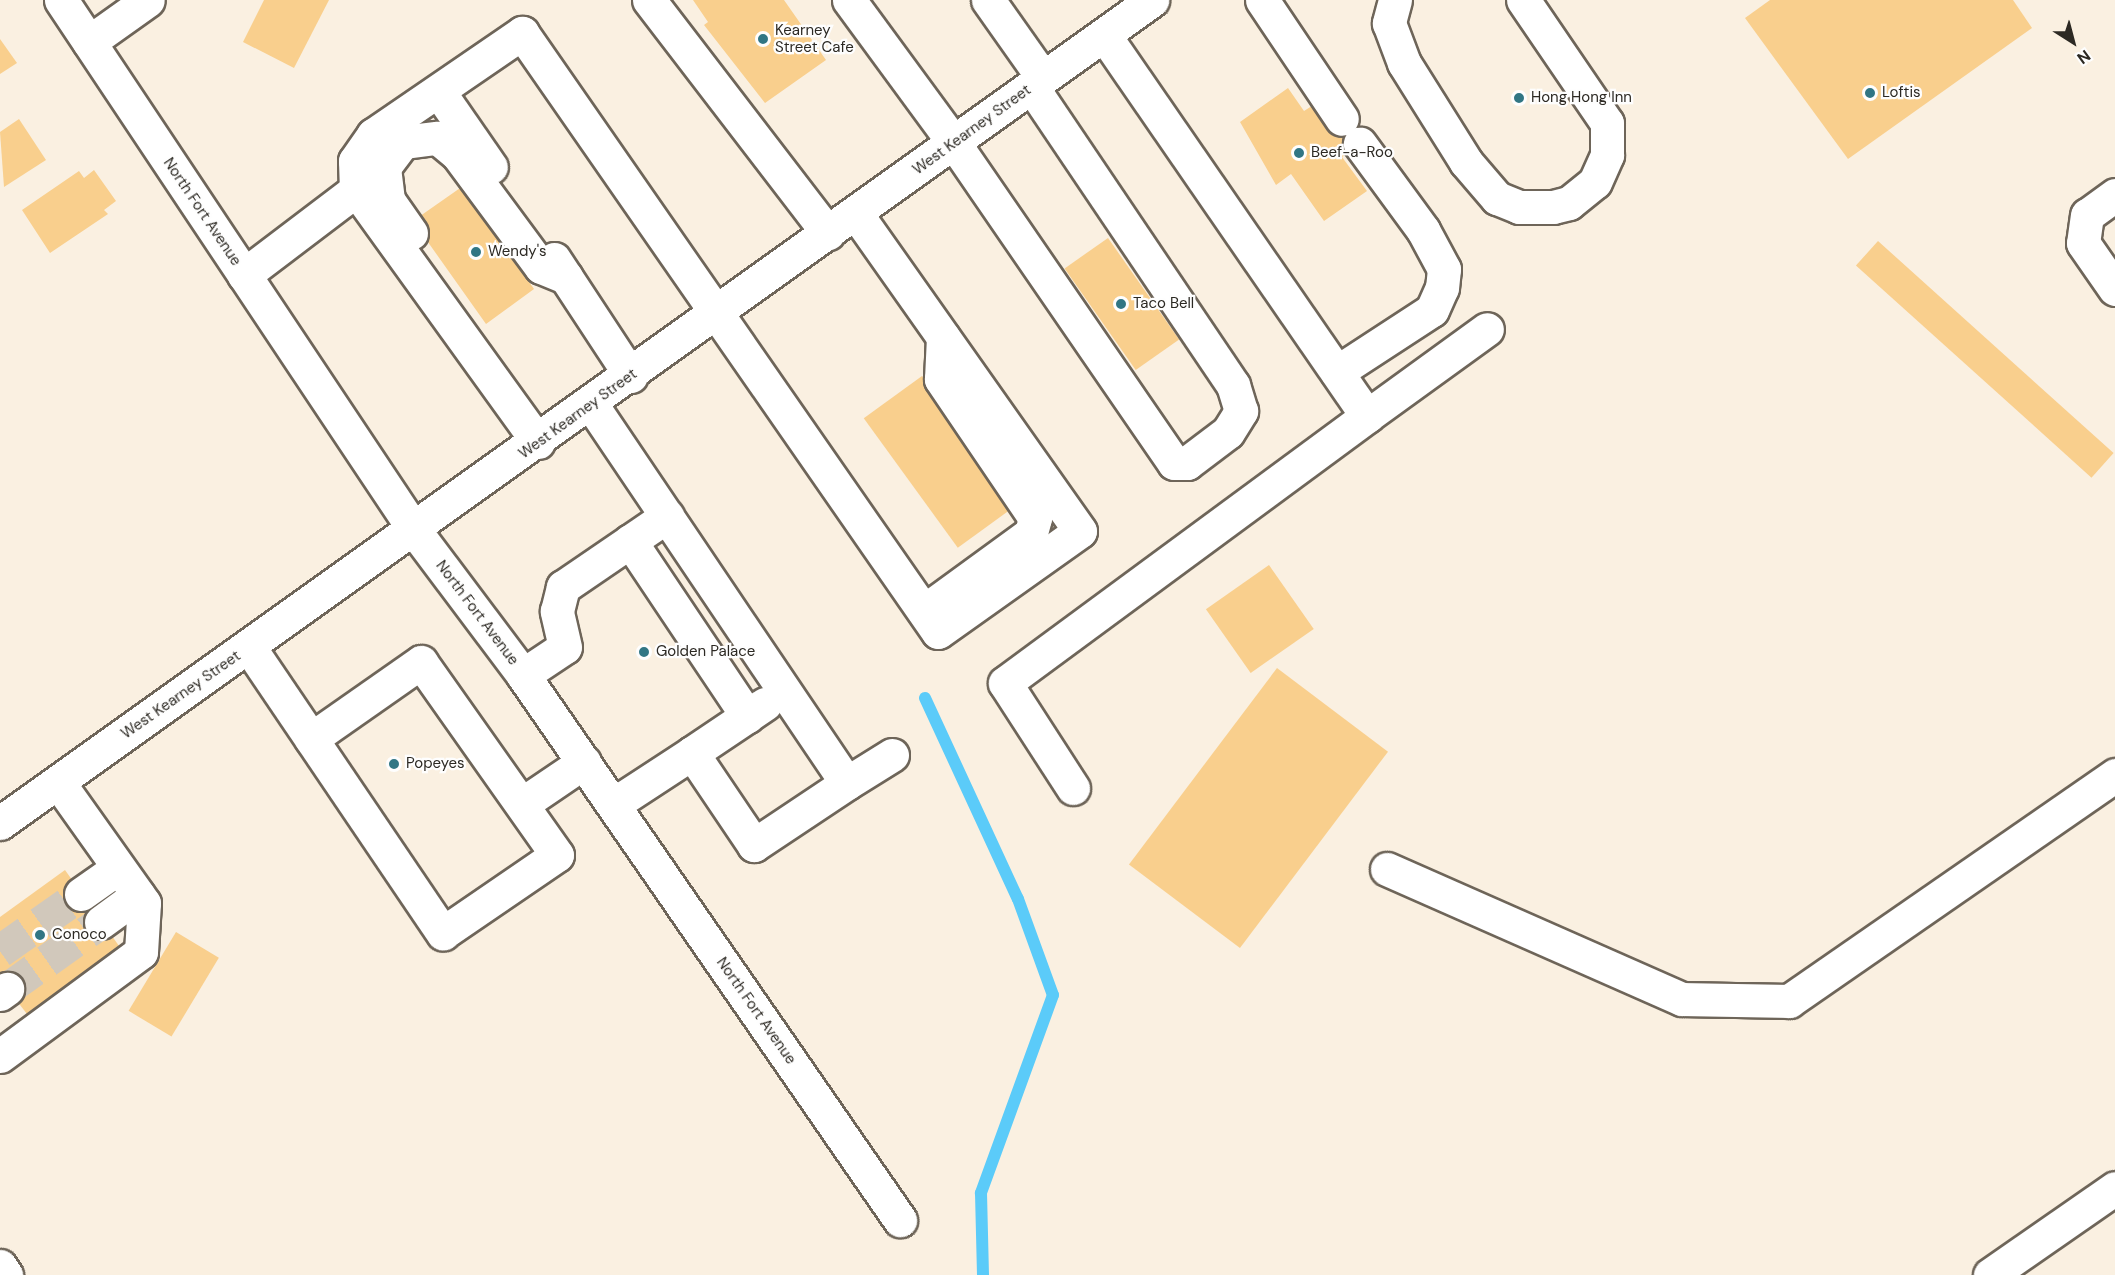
<!DOCTYPE html>
<style>
body{margin:0}
#map{position:relative;width:2115px;height:1275px;overflow:hidden;background:#faf0e1;font-family:"DM Sans",sans-serif}
div>[style]{position:absolute}
[style*='--x']{left:calc(var(--x)*1px);top:calc(var(--y)*1px);width:calc(var(--w)*1px);rotate:calc(var(--a)*1deg)}
.stream>*{height:12px;margin:-6px;padding:0 6px;transform-origin:6px;border-radius:6px;background:#5bcbf9}
.building>*{inset:0;background:#f9cf8d;transform-origin:0 0}
.minor-tunnel>*{height:33px;margin-top:-16.5px;transform-origin:0;background:repeating-linear-gradient(90deg,#d1c8bb 0 33px,transparent 0 49px)}
.roads{filter:drop-shadow(2px 0 #6e6559) drop-shadow(-2px 0 #6e6559) drop-shadow(0 2px #6e6559) drop-shadow(0 -2px #6e6559)}
.minor>*{height:33px;margin:-16.5px;padding:0 16.5px;transform-origin:16.5px;border-radius:16.5px;background:#fff}
.major>*{height:33px;margin:-16.5px;padding:0 16.5px;transform-origin:16.5px;border-radius:16.5px;background:#fff}
.dots>*{width:16px;height:16px;translate:-50% -50%;box-sizing:border-box;border:3px solid #fefefe;border-radius:50%}
span{translate:-50% -50%;white-space:nowrap;text-align:center;line-height:1.15;-webkit-text-stroke:4.5px #fefefe;paint-order:stroke}
.poi-label{font-size:15px;color:#2c2923}
.left{translate:0 -50%;text-align:left}
.street-label{font-size:15px;color:#2c2923}
.north{position:absolute;left:2043px;top:12px;width:60px;height:60px;-webkit-text-stroke:4px #fefefe;paint-order:stroke;rotate:144deg;font-size:16px;font-weight:700;line-height:24px;text-align:center;color:#2c2923}
.north::after{content:'';display:block;margin:auto;width:21px;height:27px;background:#2c2923;clip-path:polygon(50% 0,100% 100%,50% 72%,0 100%)}
</style>
<div id="map">
<div class="stream">
<i style="--x:925;--y:698;--w:221;--a:65.2"></i>
<i style="--x:1018;--y:899;--w:102;--a:70"></i>
<i style="--x:1053;--y:995;--w:211;--a:110"></i>
<i style="--x:981;--y:1193;--w:82;--a:88.6"></i>
</div>
<div class="building">
<i style="clip-path:polygon(264px 0,329px 0,294px 68px,243px 42px)"></i>
<i style="clip-path:polygon(693px 0,784px 0,826px 60px,765px 103px,704px 25px,708px 22px)"></i>
<i style="clip-path:polygon(1770px 0,2013px 0,2032px 28px,1848px 159px,1745px 18px)"></i>
<i style="clip-path:polygon(0 39px,17px 63px,0 74px)"></i>
<i style="clip-path:polygon(1288px 88px,1304px 111px,1315px 104px,1350px 113px,1369px 138px,1342px 157px,1367px 191px,1324px 221px,1291px 174px,1276px 185px,1240px 122px)"></i>
<i style="clip-path:polygon(19px 119px,46px 160px,4px 187px,0 132px)"></i>
<i style="clip-path:polygon(94px 170px,116px 201px,104px 210px,108px 214px,50px 253px,22px 210px,79px 171px,84px 178px)"></i>
<i style="clip-path:polygon(463px 186px,534px 274px,527px 279px,534px 289px,486px 324px,413px 221px)"></i>
<i style="left:1108px;top:238px;width:124px;height:53px;rotate:55deg"></i>
<i style="left:1878px;top:241px;width:317px;height:33px;rotate:42deg"></i>
<i style="left:922px;top:376px;width:160px;height:72px;rotate:54deg"></i>
<i style="left:1269px;top:565px;width:78px;height:77px;rotate:55deg"></i>
<i style="left:1277px;top:668px;width:139px;height:246px;rotate:37deg"></i>
<i style="clip-path:polygon(65px 870px,129px 960px,37px 1027px,0 979px,0 917px)"></i>
<i style="left:176px;top:932px;width:50px;height:92px;rotate:31deg"></i>
</div>
<div class="minor-tunnel">
<i style="--x:0;--y:951;--w:99;--a:-35.1"></i>
<i style="--x:7;--y:989;--w:115;--a:-35.5"></i>
</div>
<div class="roads">
<div class="minor">
<i style="--x:61;--y:0;--w:638;--a:56.31"></i>
<i style="--x:415;--y:531;--w:180;--a:53.1"></i>
<i style="--x:523;--y:675;--w:663;--a:55.33"></i>
<i style="--x:649;--y:0;--w:294;--a:52.5"></i>
<i style="--x:849;--y:0;--w:177;--a:53.7"></i>
<i style="--x:954;--y:143;--w:388;--a:55.5"></i>
<i style="--x:1174;--y:463;--w:13;--a:0"></i>
<i style="--x:1187;--y:463;--w:51;--a:-37.1"></i>
<i style="--x:1228;--y:432;--w:25;--a:-58"></i>
<i style="--x:1241;--y:411;--w:27;--a:-107"></i>
<i style="--x:1233;--y:385;--w:359;--a:-124"></i>
<i style="--x:988;--y:0;--w:95;--a:54.8"></i>
<i style="--x:1262;--y:0;--w:143;--a:56.1"></i>
<i style="--x:1395;--y:0;--w:24;--a:105"></i>
<i style="--x:1389;--y:23;--w:43;--a:69.4"></i>
<i style="--x:1404;--y:63;--w:117;--a:57.9"></i>
<i style="--x:1466;--y:162;--w:48;--a:49.3"></i>
<i style="--x:1497;--y:198;--w:24;--a:22"></i>
<i style="--x:1519;--y:207;--w:34;--a:0"></i>
<i style="--x:1553;--y:207;--w:16;--a:-14"></i>
<i style="--x:1569;--y:203;--w:33;--a:-39"></i>
<i style="--x:1595;--y:182;--w:30;--a:-66"></i>
<i style="--x:1607;--y:155;--w:32;--a:-90"></i>
<i style="--x:1607;--y:123;--w:149;--a:-124.3"></i>
<i style="--x:89;--y:42;--w:72;--a:-35.4"></i>
<i style="--x:439;--y:92;--w:91;--a:55.3"></i>
<i style="--x:2115;--y:195;--w:34;--a:144"></i>
<i style="--x:2087;--y:215;--w:28;--a:98"></i>
<i style="--x:2083;--y:243;--w:56;--a:55.2"></i>
<i style="--x:411;--y:233;--w:40;--a:-124.9"></i>
<i style="--x:388;--y:200;--w:33;--a:-97"></i>
<i style="--x:384;--y:167;--w:31;--a:-53"></i>
<i style="--x:403;--y:142;--w:35;--a:-7"></i>
<i style="--x:438;--y:138;--w:26;--a:40"></i>
<i style="--x:458;--y:155;--w:139;--a:53.5"></i>
<i style="--x:541;--y:267;--w:27;--a:22"></i>
<i style="--x:554;--y:259;--w:140;--a:56.7"></i>
<i style="--x:244;--y:275;--w:141;--a:-37.2"></i>
<i style="--x:1337;--y:372;--w:113;--a:-33.1"></i>
<i style="--x:1432;--y:310;--w:24;--a:-66"></i>
<i style="--x:1442;--y:288;--w:19;--a:-84"></i>
<i style="--x:1444;--y:269;--w:44;--a:-118.3"></i>
<i style="--x:1423;--y:230;--w:107;--a:-126.2"></i>
<i style="--x:591;--y:404;--w:457;--a:56"></i>
<i style="--x:847;--y:783;--w:112;--a:146.3"></i>
<i style="--x:754;--y:845;--w:111;--a:-124"></i>
<i style="--x:692;--y:753;--w:93;--a:146.8"></i>
<i style="--x:1367;--y:416;--w:148;--a:-35.9"></i>
<i style="--x:538;--y:442;--w:311;--a:-125.8"></i>
<i style="--x:356;--y:190;--w:29;--a:-92"></i>
<i style="--x:355;--y:161;--w:32;--a:-55"></i>
<i style="--x:373;--y:135;--w:181;--a:-34.4"></i>
<i style="--x:522;--y:33;--w:729;--a:55.22"></i>
<i style="--x:938;--y:632;--w:174;--a:-35.4"></i>
<i style="--x:1080;--y:531;--w:388;--a:-125.2"></i>
<i style="--x:630;--y:541;--w:211;--a:56.2"></i>
<i style="--x:924;--y:611;--w:132;--a:-36.1"></i>
<i style="--x:1031;--y:533;--w:16;--a:-75"></i>
<i style="--x:1035;--y:518;--w:168;--a:-124.1"></i>
<i style="--x:941;--y:379;--w:42;--a:-87.3"></i>
<i style="--x:249;--y:647;--w:346;--a:55.9"></i>
<i style="--x:443;--y:933;--w:138;--a:-34.4"></i>
<i style="--x:557;--y:855;--w:236;--a:-125.2"></i>
<i style="--x:421;--y:662;--w:134;--a:145"></i>
<i style="--x:523;--y:675;--w:50;--a:-33.7"></i>
<i style="--x:565;--y:647;--w:37;--a:-103"></i>
<i style="--x:557;--y:611;--w:25;--a:-76"></i>
<i style="--x:563;--y:587;--w:126;--a:-34.3"></i>
<i style="--x:692;--y:753;--w:88;--a:-33.9"></i>
<i style="--x:847;--y:783;--w:53;--a:-31.9"></i>
<i style="--x:1073;--y:788;--w:125;--a:-122.9"></i>
<i style="--x:1005;--y:683;--w:450;--a:-36.4"></i>
<i style="--x:1367;--y:416;--w:463;--a:-124.6"></i>
<i style="--x:522;--y:804;--w:75;--a:-34.1"></i>
<i style="--x:1387;--y:869;--w:322;--a:23.8"></i>
<i style="--x:1682;--y:999;--w:107;--a:1.1"></i>
<i style="--x:1789;--y:1001;--w:397;--a:-34.7"></i>
<i style="--x:81;--y:894;--w:45;--a:-35.1"></i>
<i style="--x:101;--y:922;--w:46;--a:-36.1"></i>
<i style="--x:0;--y:994;--w:9;--a:-36"></i>
<i style="--x:0;--y:1056;--w:175;--a:-36.4"></i>
<i style="--x:141;--y:952;--w:49;--a:-86.5"></i>
<i style="--x:144;--y:903;--w:148;--a:-125.4"></i>
<i style="--x:0;--y:1266;--w:11;--a:56"></i>
<i style="--x:1990;--y:1275;--w:152;--a:-34.8"></i>
</div>
<div class="major">
<i style="--x:0;--y:823;--w:1416;--a:-35.54"></i>
</div>
</div>
<div class="dots">
<i style="left:763px;top:39px;background:#317684"></i>
<i style="left:1870px;top:93px;background:#317684"></i>
<i style="left:1519px;top:98px;background:#317684"></i>
<i style="left:1299px;top:153px;background:#317684"></i>
<i style="left:476px;top:252px;background:#317684"></i>
<i style="left:1121px;top:304px;background:#317684"></i>
<i style="left:644px;top:652px;background:#317684"></i>
<i style="left:394px;top:764px;background:#317684"></i>
<i style="left:40px;top:935px;background:#317684"></i>
</div>
<div class="poi-label">
<span class="left" style="left:775px;top:39px">Kearney<br>Street Cafe</span>
<span class="left" style="left:1882px;top:93px">Loftis</span>
<span class="left" style="left:1531px;top:98px">Hong Hong Inn</span>
<span class="left" style="left:1311px;top:153px">Beef-a-Roo</span>
<span class="left" style="left:488px;top:252px">Wendy's</span>
<span class="left" style="left:1133px;top:304px">Taco Bell</span>
<span class="left" style="left:656px;top:652px">Golden Palace</span>
<span class="left" style="left:406px;top:764px">Popeyes</span>
<span class="left" style="left:52px;top:935px">Conoco</span>
</div>
<div class="street-label">
<span style="left:972px;top:130px;rotate:-36deg">West Kearney Street</span>
<span style="left:202px;top:212px;rotate:56deg">North Fort Avenue</span>
<span style="left:578px;top:414px;rotate:-36deg">West Kearney Street</span>
<span style="left:477px;top:613px;rotate:53deg">North Fort Avenue</span>
<span style="left:181px;top:695px;rotate:-35deg">West Kearney Street</span>
<span style="left:756px;top:1011px;rotate:55deg">North Fort Avenue</span>
</div>
<div class="north">N</div>
</div>
